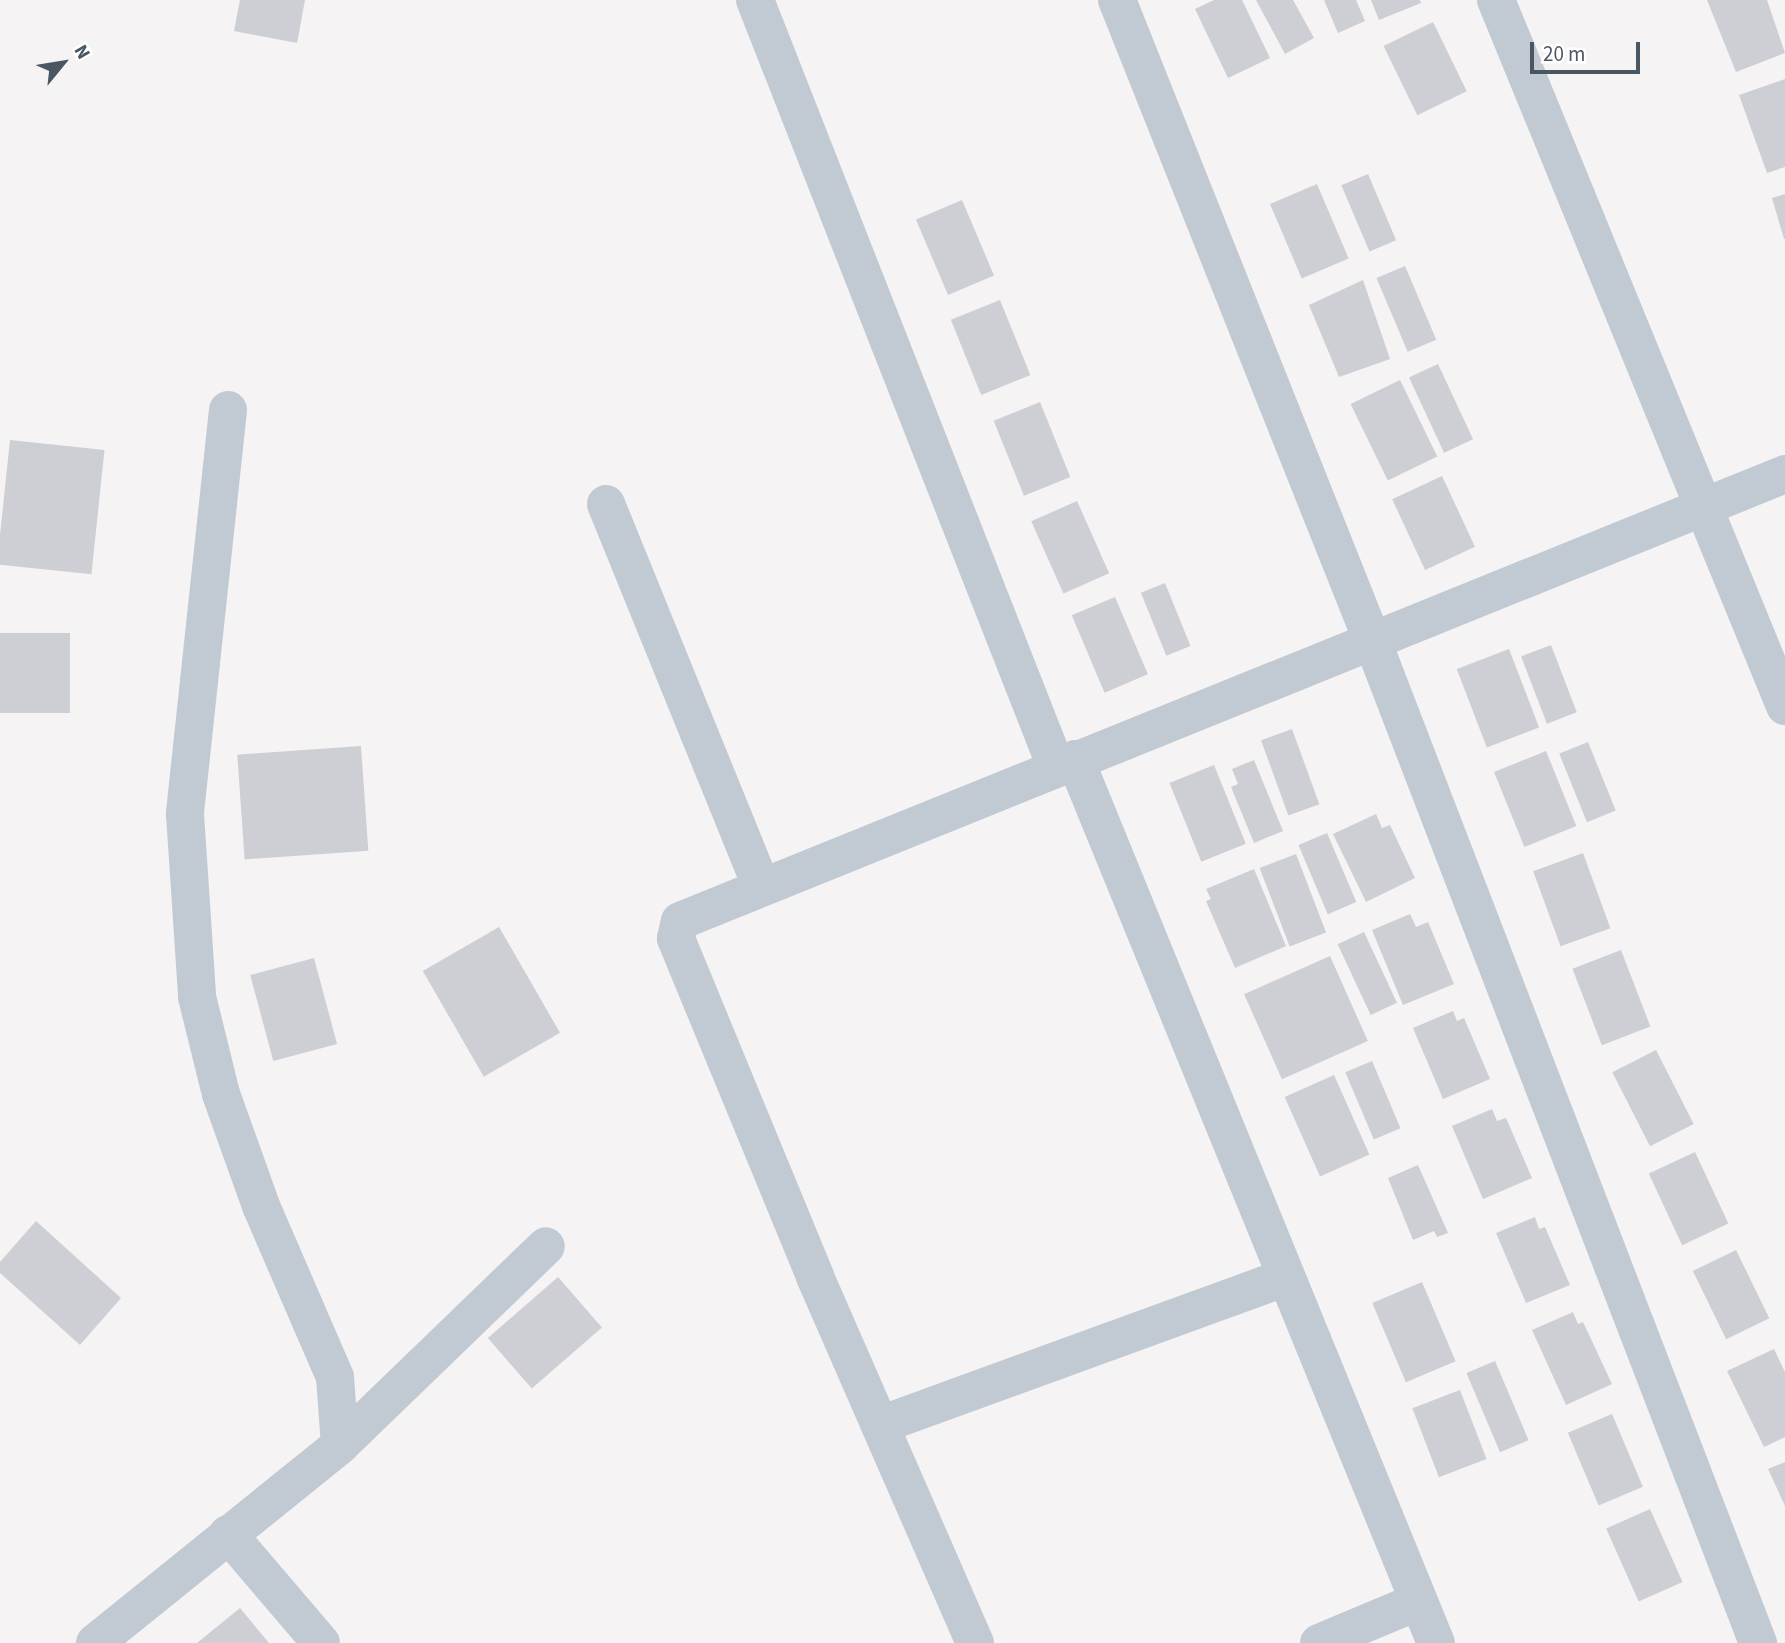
<!DOCTYPE html>
<style>
body{margin:0}
#map{position:relative;width:1785px;height:1643px;overflow:hidden;background:#f5f3f3;font-family:"Source Sans 3",sans-serif}
div>[style]{position:absolute}
[style*='--x']{left:calc(var(--x)*1px);top:calc(var(--y)*1px);width:calc(var(--w)*1px);rotate:calc(var(--a)*1deg)}
.building>*{inset:0;background:#cdcfd5;transform-origin:0 0}
.minor>*{height:38px;margin:-19px;padding:0 19px;transform-origin:19px;border-radius:19px;background:#c1cad2}
span{translate:-50% -50%;white-space:nowrap;text-align:center;line-height:1.15;-webkit-text-stroke:5px #fff;paint-order:stroke}
.north{position:absolute;left:28px;top:28px;width:70px;height:70px;-webkit-text-stroke:5px #fff;paint-order:stroke;rotate:60deg;font-size:19px;font-weight:700;line-height:28px;text-align:center;color:#4a5661}
.north::after{content:'';display:block;margin:auto;width:24px;height:32px;background:#4a5661;clip-path:polygon(50% 0,100% 100%,50% 72%,0 100%)}
.scale{position:absolute;left:1530px;top:42px;width:110px;height:32px;box-sizing:border-box;border:4px solid #4a5661;border-top:0;padding-left:9px;font-size:21px;line-height:24px;white-space:nowrap;color:#4a5661;-webkit-text-stroke:5px #fff;paint-order:stroke}
</style>
<div id="map">
<div class="building">
<i style="clip-path:polygon(240px 0,305px 0,297px 43px,234px 31px)"></i>
<i style="clip-path:polygon(1214px 0,1242px 0,1270px 58px,1228px 78px,1195px 9px)"></i>
<i style="clip-path:polygon(1256px 0,1293px 0,1314px 38px,1285px 54px)"></i>
<i style="clip-path:polygon(1324px 0,1356px 0,1365px 21px,1338px 33px)"></i>
<i style="clip-path:polygon(1371px 0,1420px 0,1421px 3px,1379px 20px)"></i>
<i style="clip-path:polygon(1707px 0,1767px 0,1785px 53px,1736px 72px)"></i>
<i style="left:1433px;top:22px;width:77px;height:55px;rotate:64deg"></i>
<i style="clip-path:polygon(1785px 79px,1785px 167px,1767px 173px,1739px 95px)"></i>
<i style="left:1368px;top:174px;width:72px;height:29px;rotate:67deg"></i>
<i style="left:1317px;top:184px;width:81px;height:51px;rotate:67deg"></i>
<i style="clip-path:polygon(1785px 194px,1785px 239px,1784px 239px,1772px 198px)"></i>
<i style="left:962px;top:200px;width:82px;height:50px;rotate:67deg"></i>
<i style="left:1405px;top:266px;width:80px;height:31px;rotate:67deg"></i>
<i style="clip-path:polygon(1363px 280px,1390px 359px,1339px 377px,1309px 305px)"></i>
<i style="left:1000px;top:300px;width:81px;height:53px;rotate:68deg"></i>
<i style="left:1438px;top:364px;width:83px;height:32px;rotate:65deg"></i>
<i style="left:1400px;top:380px;width:85px;height:55px;rotate:64deg"></i>
<i style="left:1040px;top:402px;width:81px;height:50px;rotate:68deg"></i>
<i style="left:10px;top:440px;width:95px;height:125px;rotate:6deg"></i>
<i style="left:1442px;top:476px;width:78px;height:55px;rotate:65deg"></i>
<i style="left:1077px;top:501px;width:79px;height:50px;rotate:66deg"></i>
<i style="left:1165px;top:583px;width:68px;height:26px;rotate:68deg"></i>
<i style="left:1115px;top:597px;width:84px;height:47px;rotate:67deg"></i>
<i style="left:0;top:633px;width:70px;height:80px"></i>
<i style="left:1551px;top:645px;width:72px;height:32px;rotate:69deg"></i>
<i style="left:1509px;top:649px;width:84px;height:56px;rotate:69deg"></i>
<i style="left:1292px;top:729px;width:80px;height:33px;rotate:70deg"></i>
<i style="left:1588px;top:742px;width:74px;height:31px;rotate:68deg"></i>
<i style="left:361px;top:746px;width:105px;height:124px;rotate:86deg"></i>
<i style="left:1546px;top:751px;width:81px;height:56px;rotate:68deg"></i>
<i style="clip-path:polygon(1254px 760px,1283px 831px,1254px 843px,1231px 787px,1238px 784px,1232px 769px)"></i>
<i style="left:1214px;top:765px;width:85px;height:48px;rotate:68deg"></i>
<i style="clip-path:polygon(1376px 814px,1382px 828px,1390px 825px,1415px 878px,1366px 902px,1333px 834px)"></i>
<i style="left:1327px;top:833px;width:75px;height:31px;rotate:67deg"></i>
<i style="left:1583px;top:853px;width:80px;height:53px;rotate:70deg"></i>
<i style="left:1296px;top:854px;width:84px;height:39px;rotate:69deg"></i>
<i style="clip-path:polygon(1254px 869px,1286px 946px,1235px 968px,1206px 901px,1211px 899px,1206px 889px)"></i>
<i style="clip-path:polygon(1410px 914px,1416px 927px,1428px 922px,1454px 984px,1403px 1005px,1372px 930px)"></i>
<i style="left:499px;top:927px;width:122px;height:88px;rotate:60deg"></i>
<i style="left:1364px;top:932px;width:78px;height:29px;rotate:65deg"></i>
<i style="left:1621px;top:950px;width:82px;height:52px;rotate:69deg"></i>
<i style="left:1330px;top:956px;width:93px;height:94px;rotate:66deg"></i>
<i style="left:314px;top:958px;width:89px;height:66px;rotate:75deg"></i>
<i style="clip-path:polygon(1453px 1011px,1457px 1021px,1464px 1018px,1490px 1079px,1443px 1099px,1413px 1028px)"></i>
<i style="left:1656px;top:1050px;width:83px;height:49px;rotate:63deg"></i>
<i style="left:1372px;top:1061px;width:73px;height:29px;rotate:67deg"></i>
<i style="left:1334px;top:1075px;width:87px;height:54px;rotate:66deg"></i>
<i style="clip-path:polygon(1492px 1109px,1497px 1121px,1506px 1118px,1532px 1178px,1483px 1199px,1452px 1126px)"></i>
<i style="left:1695px;top:1152px;width:79px;height:51px;rotate:65deg"></i>
<i style="clip-path:polygon(1418px 1165px,1448px 1233px,1437px 1237px,1434px 1231px,1413px 1240px,1388px 1178px)"></i>
<i style="clip-path:polygon(1535px 1217px,1539px 1229px,1545px 1227px,1570px 1285px,1526px 1303px,1496px 1233px)"></i>
<i style="clip-path:polygon(36px 1221px,121px 1298px,80px 1345px,0 1273px,0 1262px)"></i>
<i style="left:1736px;top:1250px;width:76px;height:48px;rotate:64deg"></i>
<i style="left:558px;top:1277px;width:67px;height:93px;rotate:49deg"></i>
<i style="left:1422px;top:1282px;width:86px;height:54px;rotate:67deg"></i>
<i style="clip-path:polygon(1573px 1312px,1578px 1324px,1583px 1322px,1612px 1384px,1566px 1405px,1532px 1330px)"></i>
<i style="clip-path:polygon(1774px 1349px,1785px 1372px,1785px 1437px,1764px 1447px,1727px 1371px)"></i>
<i style="left:1495px;top:1361px;width:86px;height:31px;rotate:67deg"></i>
<i style="left:1460px;top:1390px;width:74px;height:51px;rotate:69deg"></i>
<i style="left:1612px;top:1414px;width:79px;height:48px;rotate:67deg"></i>
<i style="clip-path:polygon(1785px 1462px,1785px 1506px,1768px 1469px)"></i>
<i style="left:1650px;top:1509px;width:80px;height:48px;rotate:66deg"></i>
<i style="clip-path:polygon(240px 1608px,269px 1643px,197px 1643px)"></i>
</div>
<div class="minor">
<i style="--x:755;--y:0;--w:824;--a:68.57"></i>
<i style="--x:1117;--y:0;--w:689;--a:68.28"></i>
<i style="--x:1372;--y:640;--w:1075;--a:68.95"></i>
<i style="--x:1496;--y:0;--w:763;--a:67.74"></i>
<i style="--x:228;--y:410;--w:406;--a:96.1"></i>
<i style="--x:185;--y:814;--w:183;--a:86.2"></i>
<i style="--x:197;--y:997;--w:100;--a:76.1"></i>
<i style="--x:221;--y:1094;--w:119;--a:70.3"></i>
<i style="--x:261;--y:1206;--w:186;--a:66.6"></i>
<i style="--x:335;--y:1377;--w:68;--a:85.8"></i>
<i style="--x:606;--y:504;--w:411;--a:67.9"></i>
<i style="--x:1075;--y:759;--w:955;--a:67.79"></i>
<i style="--x:880;--y:1425;--w:432;--a:-20"></i>
<i style="--x:228;--y:1534;--w:143;--a:49.5"></i>
<i style="--x:95;--y:1643;--w:315;--a:-38.9"></i>
<i style="--x:340;--y:1445;--w:286;--a:-44"></i>
<i style="--x:975;--y:1643;--w:400;--a:-113.6"></i>
<i style="--x:815;--y:1276;--w:365;--a:-112.4"></i>
<i style="--x:676;--y:938;--w:17;--a:-77"></i>
<i style="--x:680;--y:921;--w:1192;--a:-22.02"></i>
<i style="--x:1319;--y:1643;--w:108;--a:-22.8"></i>
</div>
<div class="north">N</div>
<div class="scale">20 m</div>
</div>
